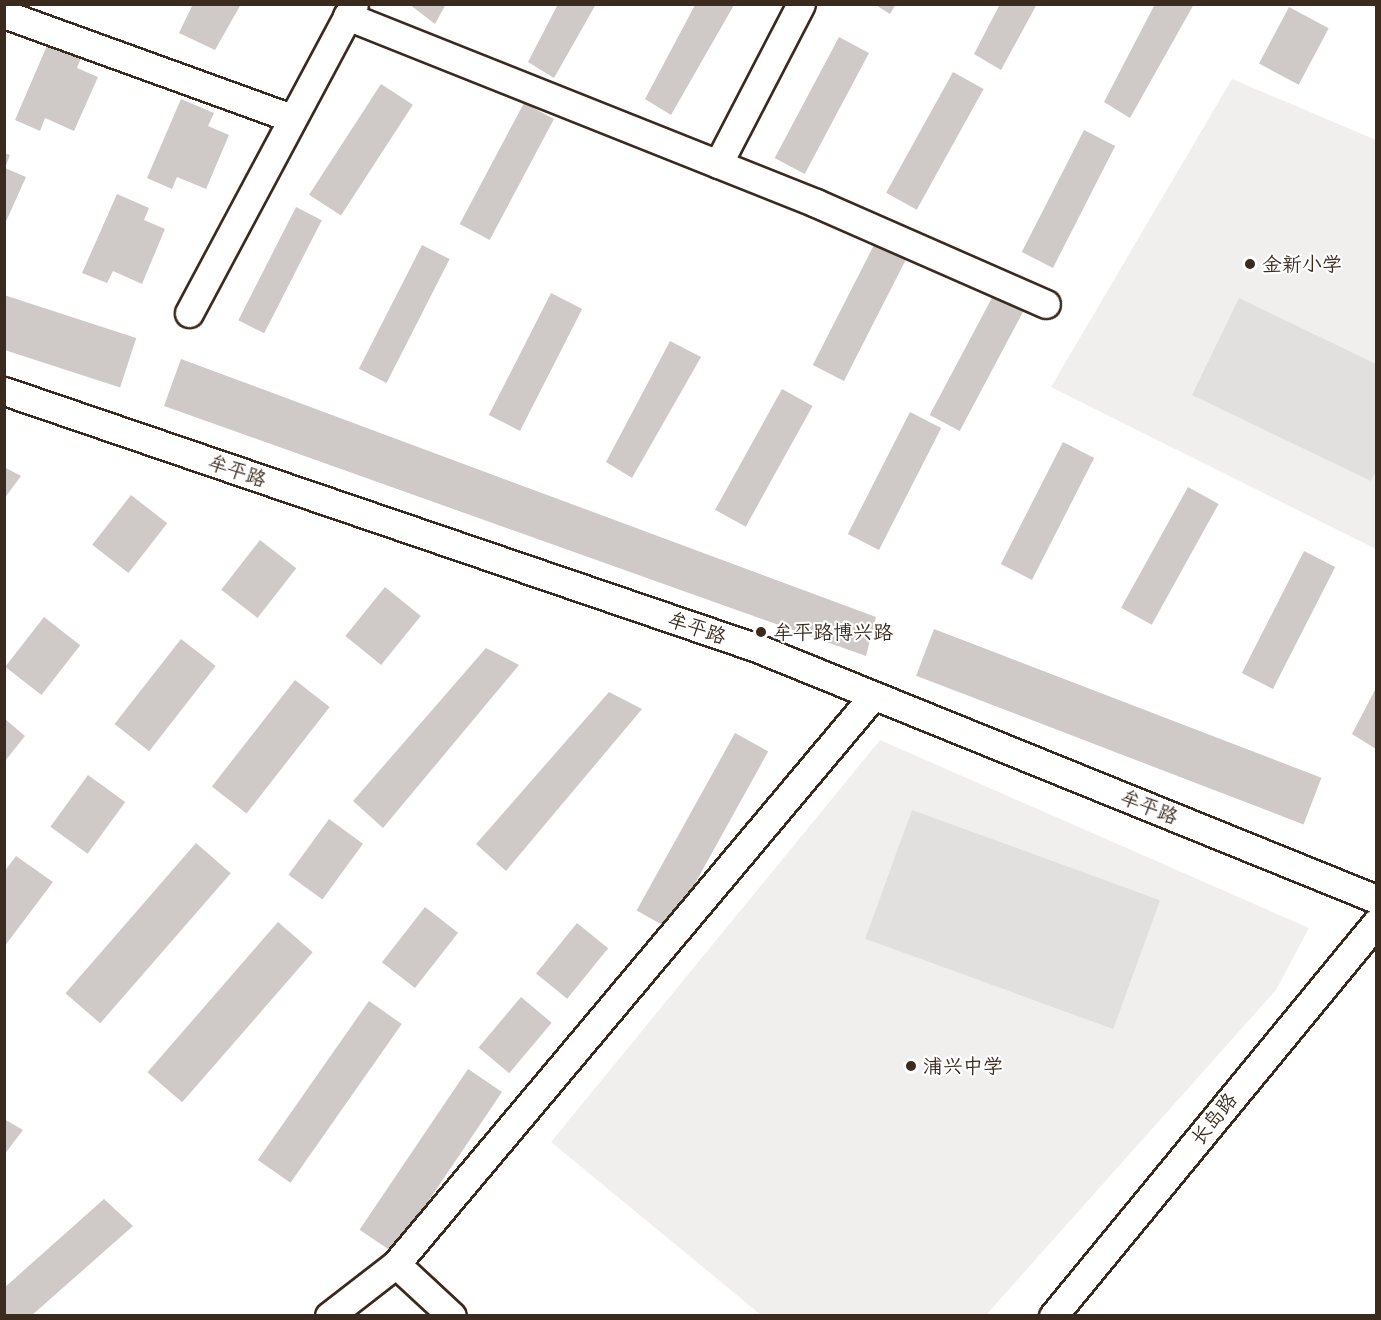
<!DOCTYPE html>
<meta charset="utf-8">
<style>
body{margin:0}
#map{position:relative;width:1381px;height:1320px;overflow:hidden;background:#fff;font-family:Itim,"LXGW WenKai TC",sans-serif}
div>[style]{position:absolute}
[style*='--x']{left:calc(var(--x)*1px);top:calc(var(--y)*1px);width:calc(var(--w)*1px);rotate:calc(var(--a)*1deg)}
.built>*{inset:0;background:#f1efee}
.green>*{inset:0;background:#e2e0de;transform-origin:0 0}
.building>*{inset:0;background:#cfcac7;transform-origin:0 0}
.roads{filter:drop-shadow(2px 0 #3b2a1e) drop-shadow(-2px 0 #3b2a1e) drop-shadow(0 2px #3b2a1e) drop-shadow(0 -2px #3b2a1e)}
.minor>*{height:27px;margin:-13.5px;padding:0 13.5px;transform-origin:13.5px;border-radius:13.5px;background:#fff}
.dots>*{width:16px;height:16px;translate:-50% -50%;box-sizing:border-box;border:3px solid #fff;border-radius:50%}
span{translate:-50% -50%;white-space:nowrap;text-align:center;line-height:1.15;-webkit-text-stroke:4.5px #fff;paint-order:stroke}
.poi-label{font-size:20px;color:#3b2a1e}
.left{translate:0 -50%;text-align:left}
.street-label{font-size:20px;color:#3b2a1e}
.frame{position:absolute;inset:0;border:6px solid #3b2a1e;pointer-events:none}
</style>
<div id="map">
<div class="built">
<i style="clip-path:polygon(1232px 79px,1376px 140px,1376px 549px,1051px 387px)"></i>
<i style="clip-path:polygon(880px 740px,1309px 928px,1276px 990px,986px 1315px,761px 1315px,551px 1142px)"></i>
</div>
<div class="green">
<i style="clip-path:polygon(1239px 298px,1376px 364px,1376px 471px,1371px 481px,1192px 395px)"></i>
<i style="left:912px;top:810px;width:264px;height:137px;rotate:20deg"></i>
</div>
<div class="building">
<i style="clip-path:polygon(193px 4px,241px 4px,215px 50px,179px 33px)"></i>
<i style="clip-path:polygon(409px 4px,446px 4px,435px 24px)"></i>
<i style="clip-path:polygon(558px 4px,596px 4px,554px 78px,528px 62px)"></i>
<i style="clip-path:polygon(874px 4px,896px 4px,890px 14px)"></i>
<i style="clip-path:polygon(1000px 4px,1037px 4px,1001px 70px,974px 54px)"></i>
<i style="clip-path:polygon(1155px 4px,1194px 4px,1130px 118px,1104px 102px)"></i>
<i style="clip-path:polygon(695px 5px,734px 5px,671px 115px,645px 99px)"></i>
<i style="left:1289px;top:7px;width:45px;height:64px;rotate:28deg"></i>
<i style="left:839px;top:37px;width:34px;height:137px;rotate:28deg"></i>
<i style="clip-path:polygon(49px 41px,82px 55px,77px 68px,98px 77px,74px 131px,45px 118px,40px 131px,15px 120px)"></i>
<i style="left:953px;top:72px;width:35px;height:138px;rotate:29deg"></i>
<i style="left:381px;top:84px;width:38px;height:132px;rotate:33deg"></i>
<i style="clip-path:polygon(181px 99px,214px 113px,208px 126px,229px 135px,206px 189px,177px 177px,172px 189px,147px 178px)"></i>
<i style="left:524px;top:103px;width:34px;height:137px;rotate:28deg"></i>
<i style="left:1084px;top:130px;width:35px;height:137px;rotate:27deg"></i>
<i style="clip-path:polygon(4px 153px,10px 155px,5px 168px,26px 177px,4px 226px)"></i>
<i style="clip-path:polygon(117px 194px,149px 208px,144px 220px,165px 229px,142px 284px,113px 271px,107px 283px,82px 273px)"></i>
<i style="left:296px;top:207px;width:29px;height:127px;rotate:27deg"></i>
<i style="left:875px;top:243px;width:35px;height:137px;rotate:27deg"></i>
<i style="left:422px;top:245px;width:31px;height:139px;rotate:27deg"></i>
<i style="left:551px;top:293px;width:35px;height:137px;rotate:27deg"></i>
<i style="left:994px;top:294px;width:34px;height:137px;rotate:28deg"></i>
<i style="left:4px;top:295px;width:139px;height:52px;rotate:18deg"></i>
<i style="clip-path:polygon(670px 341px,701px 357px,632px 478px,606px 462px)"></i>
<i style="clip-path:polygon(181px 359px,876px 617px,866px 656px,164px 406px)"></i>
<i style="left:782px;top:389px;width:35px;height:138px;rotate:29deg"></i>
<i style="left:910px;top:412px;width:35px;height:137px;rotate:27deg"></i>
<i style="left:1063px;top:442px;width:35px;height:137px;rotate:27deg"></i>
<i style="clip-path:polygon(4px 467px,21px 476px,4px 499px)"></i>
<i style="left:1188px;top:487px;width:35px;height:138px;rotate:29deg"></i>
<i style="left:131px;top:495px;width:46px;height:63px;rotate:38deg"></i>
<i style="left:260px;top:540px;width:46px;height:63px;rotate:38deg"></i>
<i style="left:1304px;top:551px;width:35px;height:137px;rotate:27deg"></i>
<i style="left:385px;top:587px;width:46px;height:63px;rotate:39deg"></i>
<i style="left:44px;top:617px;width:46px;height:63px;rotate:38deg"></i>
<i style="left:934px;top:629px;width:415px;height:50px;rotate:21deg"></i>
<i style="left:181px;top:639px;width:44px;height:108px;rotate:38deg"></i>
<i style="clip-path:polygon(486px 648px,519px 665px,383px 828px,353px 801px)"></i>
<i style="left:295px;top:680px;width:44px;height:135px;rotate:38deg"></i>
<i style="clip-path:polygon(1376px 688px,1376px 749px,1352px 734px)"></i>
<i style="clip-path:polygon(609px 692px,642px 709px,506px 871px,476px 844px)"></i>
<i style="clip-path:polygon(5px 719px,25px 736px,5px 761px)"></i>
<i style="left:735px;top:733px;width:38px;height:203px;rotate:29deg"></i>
<i style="left:88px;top:775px;width:46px;height:64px;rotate:36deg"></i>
<i style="left:329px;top:819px;width:42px;height:69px;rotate:36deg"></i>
<i style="left:196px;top:843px;width:46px;height:199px;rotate:41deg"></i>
<i style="clip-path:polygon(16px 856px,53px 882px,4px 947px,4px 872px)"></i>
<i style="left:425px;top:907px;width:42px;height:70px;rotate:38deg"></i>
<i style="left:278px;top:922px;width:46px;height:199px;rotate:41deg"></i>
<i style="left:577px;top:923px;width:40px;height:65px;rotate:39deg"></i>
<i style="left:521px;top:997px;width:40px;height:66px;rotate:40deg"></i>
<i style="left:369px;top:1001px;width:40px;height:194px;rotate:35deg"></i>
<i style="left:468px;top:1069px;width:41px;height:194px;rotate:34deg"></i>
<i style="clip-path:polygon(4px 1119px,23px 1130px,4px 1155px)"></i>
<i style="clip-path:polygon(104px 1199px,133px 1226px,31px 1316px,4px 1316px,4px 1288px)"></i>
</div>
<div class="roads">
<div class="minor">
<i style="--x:4;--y:14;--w:305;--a:19.9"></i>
<i style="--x:347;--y:16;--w:505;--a:21.74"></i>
<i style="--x:816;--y:203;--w:251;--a:23.7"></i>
<i style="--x:718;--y:164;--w:180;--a:-62.6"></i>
<i style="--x:189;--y:313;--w:350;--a:-61.9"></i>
<i style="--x:4;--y:391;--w:796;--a:18.84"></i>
<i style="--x:757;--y:648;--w:668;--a:22.07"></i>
<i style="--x:396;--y:1264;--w:76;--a:42.9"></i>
<i style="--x:329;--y:1316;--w:85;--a:-37.8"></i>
<i style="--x:396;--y:1264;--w:742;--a:-49.98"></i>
<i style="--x:1053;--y:1316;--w:509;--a:-50.58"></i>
</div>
</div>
<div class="dots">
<i style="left:1250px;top:264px;background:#3b2a1e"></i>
<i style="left:761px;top:632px;background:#3b2a1e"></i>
<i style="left:911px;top:1066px;background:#3b2a1e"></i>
</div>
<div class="poi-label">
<span class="left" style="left:1262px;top:264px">金新小学</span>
<span class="left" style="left:773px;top:632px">牟平路博兴路</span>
<span class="left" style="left:923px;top:1066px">浦兴中学</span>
</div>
<div class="street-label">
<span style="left:237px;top:471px;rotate:19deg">牟平路</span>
<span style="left:697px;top:628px;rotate:19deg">牟平路</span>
<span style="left:1149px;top:807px;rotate:22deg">牟平路</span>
<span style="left:1214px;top:1119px;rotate:-51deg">长岛路</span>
</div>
<div class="frame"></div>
</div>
